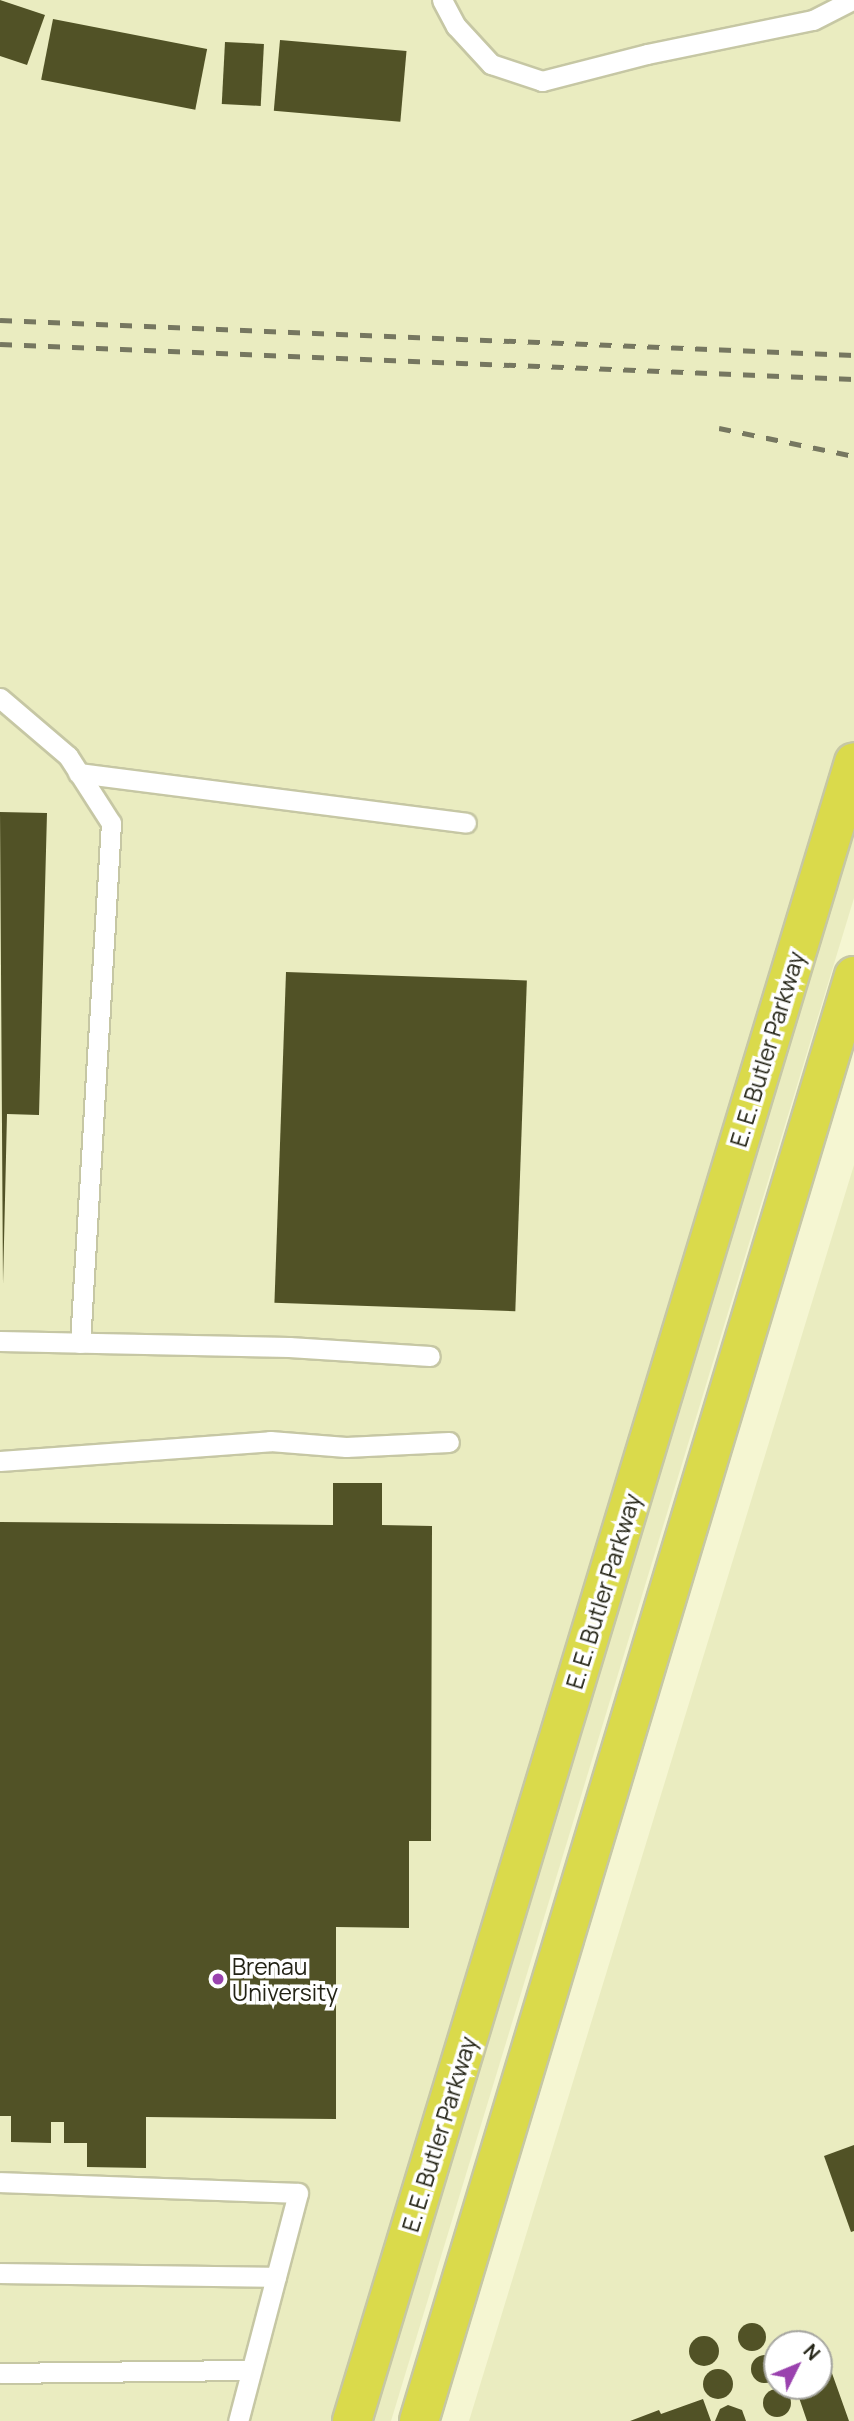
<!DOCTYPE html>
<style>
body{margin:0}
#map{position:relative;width:854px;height:2421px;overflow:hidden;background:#f5f6d2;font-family:Manrope,sans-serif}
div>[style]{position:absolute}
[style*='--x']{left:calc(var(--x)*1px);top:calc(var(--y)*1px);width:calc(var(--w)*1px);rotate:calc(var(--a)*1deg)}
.built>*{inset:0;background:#eaecc0}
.building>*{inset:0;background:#515226;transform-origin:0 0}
.round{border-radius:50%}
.roads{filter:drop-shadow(2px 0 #c6c7a4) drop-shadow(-2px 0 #c6c7a4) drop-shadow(0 2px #c6c7a4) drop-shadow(0 -2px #c6c7a4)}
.service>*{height:19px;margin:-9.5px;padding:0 9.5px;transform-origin:9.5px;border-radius:9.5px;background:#fff}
.trunk>*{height:38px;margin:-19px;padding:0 19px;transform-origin:19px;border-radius:19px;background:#dada4b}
.rail>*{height:5px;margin-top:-2.5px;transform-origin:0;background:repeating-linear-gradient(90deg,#767760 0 12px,transparent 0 24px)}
.dots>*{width:19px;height:19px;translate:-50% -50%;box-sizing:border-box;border:4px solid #fff;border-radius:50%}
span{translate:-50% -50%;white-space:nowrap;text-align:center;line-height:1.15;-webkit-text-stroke:7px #fff;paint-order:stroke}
.street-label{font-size:23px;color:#232315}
.poi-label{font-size:23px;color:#232315}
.left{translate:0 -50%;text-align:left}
.north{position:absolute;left:763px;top:2330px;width:70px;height:70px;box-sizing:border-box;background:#fff;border:2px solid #a7a7a1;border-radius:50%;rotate:47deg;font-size:19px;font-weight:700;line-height:28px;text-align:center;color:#232315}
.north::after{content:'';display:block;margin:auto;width:24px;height:32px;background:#9a42ae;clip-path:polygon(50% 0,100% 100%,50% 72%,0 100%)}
</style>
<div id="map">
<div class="built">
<i style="clip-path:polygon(0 0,854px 0,854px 898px,391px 2421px,0 2421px)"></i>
<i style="clip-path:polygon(evenodd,854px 1165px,854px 2421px,469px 2421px,854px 1165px,777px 2344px,819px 2344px,819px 2386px,777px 2386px,777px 2344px)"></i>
</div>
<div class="building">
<i style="clip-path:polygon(0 0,45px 15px,27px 65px,0 56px)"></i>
<i style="left:53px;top:19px;width:157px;height:62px;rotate:11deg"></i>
<i style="left:280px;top:40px;width:127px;height:71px;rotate:5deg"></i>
<i style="left:225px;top:42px;width:39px;height:62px;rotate:3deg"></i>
<i style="clip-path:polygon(0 812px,47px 813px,39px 1115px,7px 1114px,3px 1285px)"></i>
<i style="left:286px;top:972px;width:241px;height:331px;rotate:2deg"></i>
<i style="clip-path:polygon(333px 1483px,382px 1483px,382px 1525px,432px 1526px,431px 1841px,409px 1841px,409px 1928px,336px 1927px,336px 2119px,146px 2117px,146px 2168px,87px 2167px,87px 2143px,64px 2143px,64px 2122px,51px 2122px,51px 2143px,11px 2142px,11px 2116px,0 2116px,0 1522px,333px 1525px)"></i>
<i style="clip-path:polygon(854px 2145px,854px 2231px,851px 2232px,824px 2156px)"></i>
<i class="round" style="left:738px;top:2323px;width:28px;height:28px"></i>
<i class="round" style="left:689px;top:2336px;width:30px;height:30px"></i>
<i class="round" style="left:751px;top:2355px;width:28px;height:28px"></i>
<i style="clip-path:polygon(828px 2362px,849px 2421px,807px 2421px,795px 2386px,819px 2386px,819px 2365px)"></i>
<i class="round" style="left:703px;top:2369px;width:30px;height:30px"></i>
<i class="round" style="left:763px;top:2389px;width:28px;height:28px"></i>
<i style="clip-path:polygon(703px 2399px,711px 2421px,630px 2421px,659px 2410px,661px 2414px)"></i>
<i style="clip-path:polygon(728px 2405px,742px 2410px,746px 2421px,715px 2421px,720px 2409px)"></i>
</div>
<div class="roads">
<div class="service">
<i style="--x:442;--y:0;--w:30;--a:62"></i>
<i style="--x:456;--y:26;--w:52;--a:47.4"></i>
<i style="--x:491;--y:64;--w:54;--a:18.4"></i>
<i style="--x:542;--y:81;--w:108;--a:-14.4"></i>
<i style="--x:647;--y:54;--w:169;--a:-11.6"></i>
<i style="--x:813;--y:20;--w:44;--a:-27.1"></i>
<i style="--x:0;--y:698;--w:89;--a:40.5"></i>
<i style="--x:68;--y:756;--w:80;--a:57.3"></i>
<i style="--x:111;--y:823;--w:521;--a:93.41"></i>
<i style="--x:78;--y:773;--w:391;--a:7.3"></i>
<i style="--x:0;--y:1341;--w:289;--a:1.2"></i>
<i style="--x:289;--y:1347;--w:141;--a:3.7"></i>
<i style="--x:0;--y:1461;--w:271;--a:-4.2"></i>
<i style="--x:270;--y:1441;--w:76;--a:4.5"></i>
<i style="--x:346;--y:1447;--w:103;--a:-2.8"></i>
<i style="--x:0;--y:2182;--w:298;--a:2.1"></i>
<i style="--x:298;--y:2193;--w:236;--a:104.7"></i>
<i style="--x:0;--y:2273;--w:276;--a:0.8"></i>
<i style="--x:0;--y:2373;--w:251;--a:-0.7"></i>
</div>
<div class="trunk">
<i style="--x:352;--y:2421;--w:1733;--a:-73.16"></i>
<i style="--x:419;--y:2421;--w:1509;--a:-73.25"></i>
</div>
</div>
<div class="rail">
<i style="--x:0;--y:320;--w:855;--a:2.35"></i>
<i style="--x:0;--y:344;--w:855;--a:2.35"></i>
<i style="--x:719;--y:428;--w:138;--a:11.7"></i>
</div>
<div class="dots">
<i style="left:218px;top:1979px;background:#9a42ae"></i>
</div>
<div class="street-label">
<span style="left:767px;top:1049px;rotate:-73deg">E. E. Butler Parkway</span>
<span style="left:603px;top:1591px;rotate:-73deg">E. E. Butler Parkway</span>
<span style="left:439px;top:2134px;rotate:-73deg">E. E. Butler Parkway</span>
</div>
<div class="poi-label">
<span class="left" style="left:232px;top:1979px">Brenau<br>University</span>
</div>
<div class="north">N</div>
</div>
